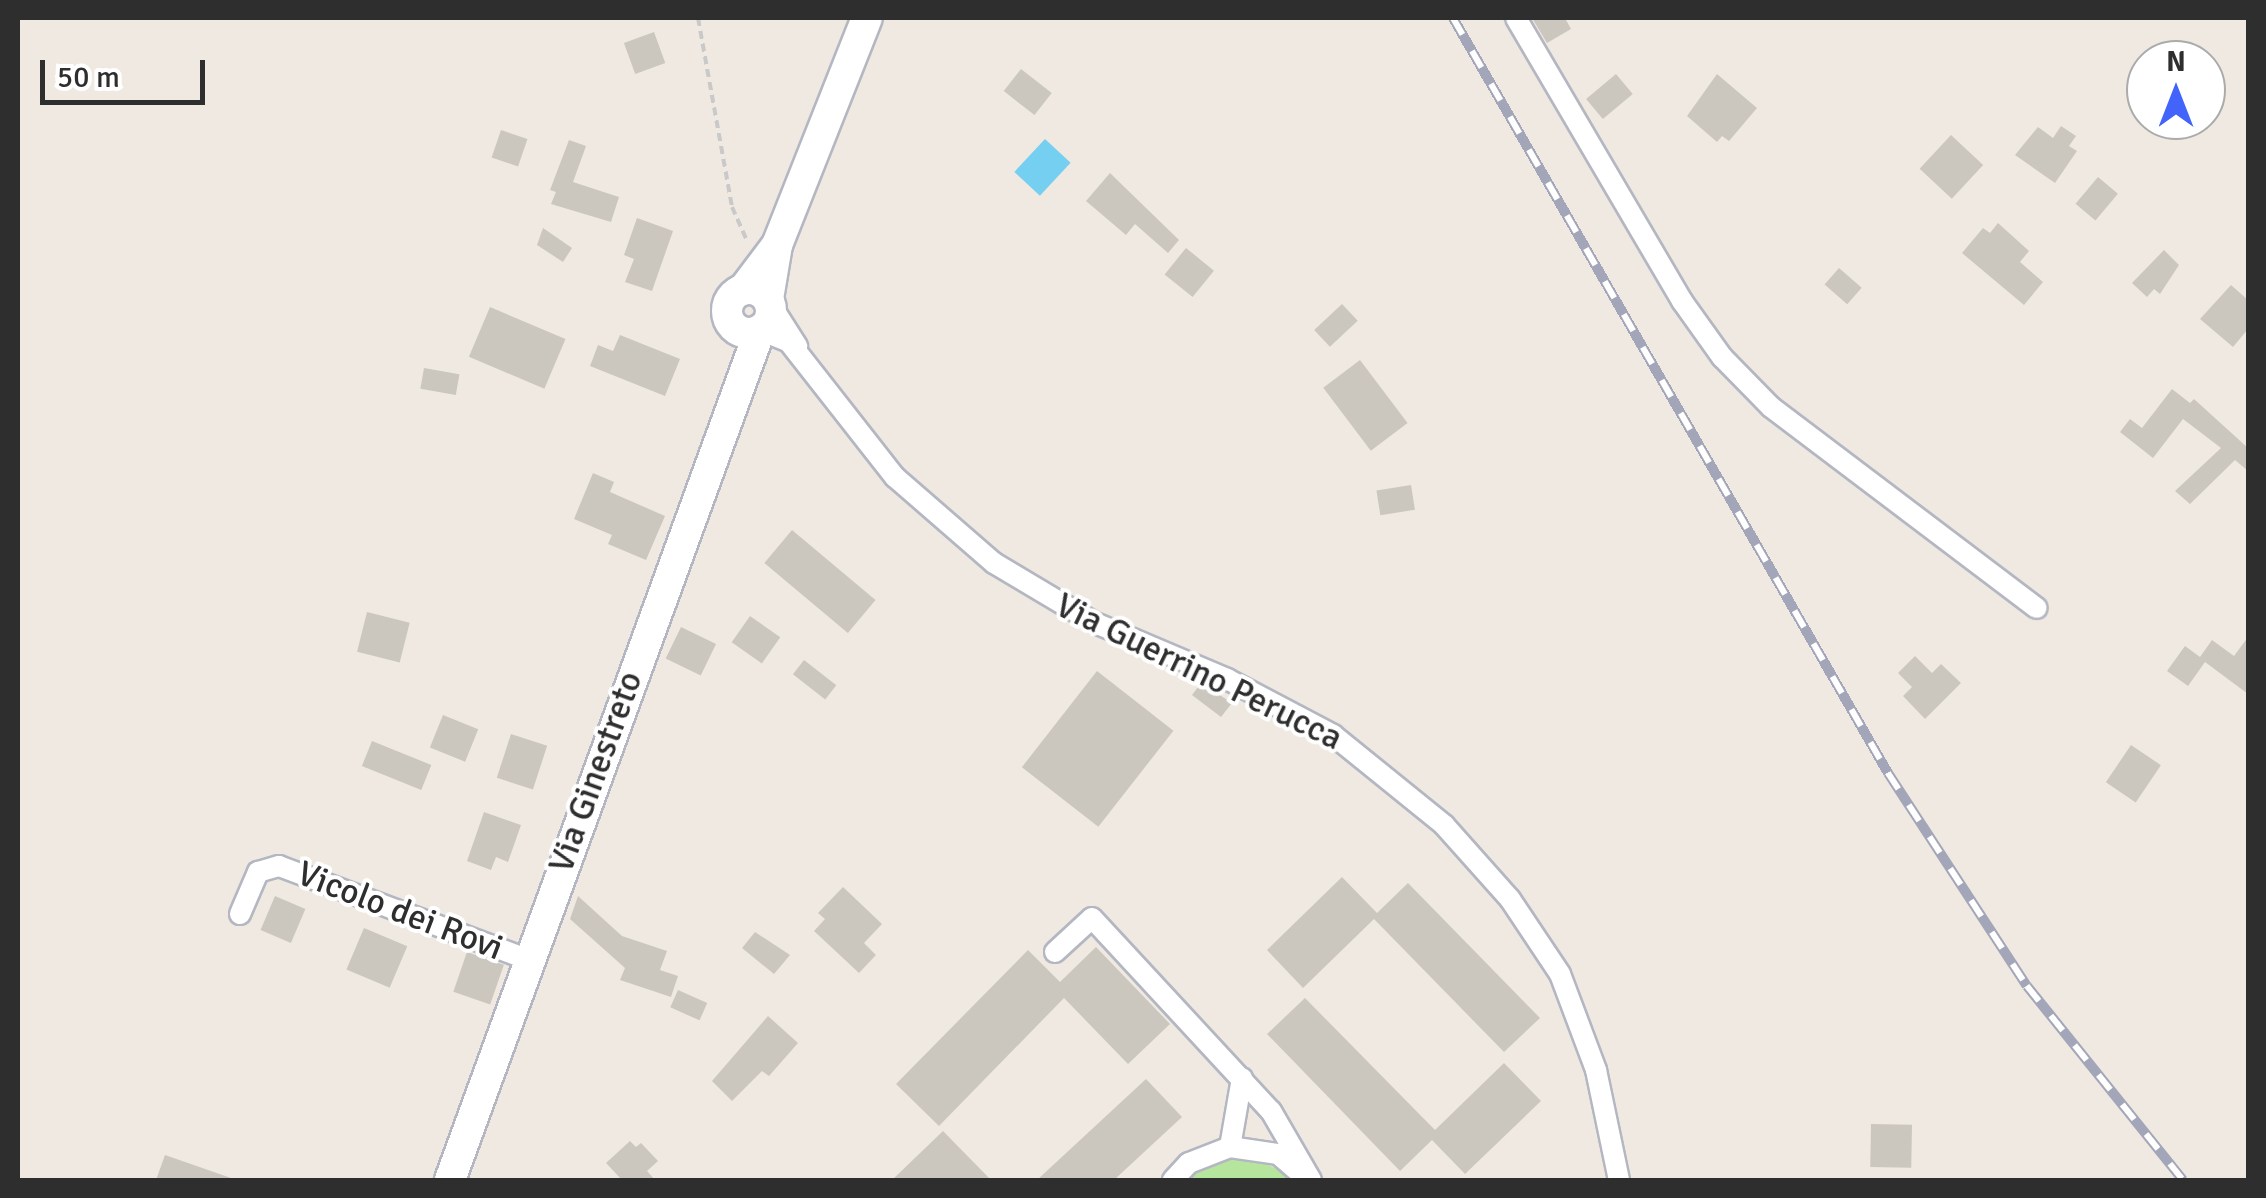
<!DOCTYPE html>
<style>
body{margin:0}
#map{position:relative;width:2266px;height:1198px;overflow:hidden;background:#efe9e1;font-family:Signika,sans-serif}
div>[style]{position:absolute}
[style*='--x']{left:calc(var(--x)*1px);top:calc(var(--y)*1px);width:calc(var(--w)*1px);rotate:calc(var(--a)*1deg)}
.green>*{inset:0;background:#b6e59e}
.water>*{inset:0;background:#75cff0;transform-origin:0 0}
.building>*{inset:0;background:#cbc7bf;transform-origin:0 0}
.path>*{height:4px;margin-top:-2px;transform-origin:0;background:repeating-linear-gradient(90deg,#c9c9c9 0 8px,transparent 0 13px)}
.roads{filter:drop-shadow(2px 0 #b4b7c1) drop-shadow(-2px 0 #b4b7c1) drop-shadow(0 2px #b4b7c1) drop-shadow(0 -2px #b4b7c1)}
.street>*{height:20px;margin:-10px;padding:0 10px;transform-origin:10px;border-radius:10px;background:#fff}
.secondary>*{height:30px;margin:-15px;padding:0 15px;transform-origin:15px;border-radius:15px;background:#fff}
.secondary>.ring{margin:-15px;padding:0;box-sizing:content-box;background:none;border:30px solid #fff;border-radius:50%}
.rail>*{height:10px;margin-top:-5px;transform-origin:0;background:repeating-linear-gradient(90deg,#fff 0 19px,#a3a6b8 0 38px);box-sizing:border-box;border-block:2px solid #a3a6b8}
span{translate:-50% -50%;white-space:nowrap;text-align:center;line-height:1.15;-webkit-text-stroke:8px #fff;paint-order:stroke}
.street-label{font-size:35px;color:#2e2e2e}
.frame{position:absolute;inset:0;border:20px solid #2e2e2e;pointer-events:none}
.north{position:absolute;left:2126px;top:40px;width:100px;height:100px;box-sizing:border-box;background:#fff;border:2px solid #ababab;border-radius:50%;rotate:0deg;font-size:28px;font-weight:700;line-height:40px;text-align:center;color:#2e2e2e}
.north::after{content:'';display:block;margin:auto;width:35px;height:45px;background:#4264fb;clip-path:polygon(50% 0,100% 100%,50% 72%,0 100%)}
.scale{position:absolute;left:40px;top:60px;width:165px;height:45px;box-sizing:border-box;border:5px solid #2e2e2e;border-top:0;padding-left:12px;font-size:30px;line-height:35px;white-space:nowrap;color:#2e2e2e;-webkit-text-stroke:8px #fff;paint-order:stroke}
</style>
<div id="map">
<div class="green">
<i style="clip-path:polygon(1231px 1156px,1259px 1159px,1295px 1180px,1186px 1180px,1204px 1165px)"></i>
</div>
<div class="water">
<i style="left:1045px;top:139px;width:35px;height:45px;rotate:43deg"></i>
</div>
<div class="building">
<i style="clip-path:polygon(1532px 18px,1565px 18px,1571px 29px,1547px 43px)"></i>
<i style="left:654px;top:32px;width:33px;height:32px;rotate:70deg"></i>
<i style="left:1021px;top:69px;width:39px;height:28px;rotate:38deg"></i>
<i style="left:1616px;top:74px;width:26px;height:39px;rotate:50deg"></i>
<i style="clip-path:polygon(1717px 74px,1757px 108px,1729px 141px,1722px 136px,1717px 142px,1687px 116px)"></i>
<i style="clip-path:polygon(2061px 126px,2076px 136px,2069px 146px,2077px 151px,2055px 183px,2015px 155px,2038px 127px,2053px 138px)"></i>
<i style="left:501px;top:130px;width:28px;height:29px;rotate:19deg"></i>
<i style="left:1951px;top:135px;width:44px;height:46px;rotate:43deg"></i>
<i style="clip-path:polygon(569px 140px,586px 146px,573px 182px,619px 197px,611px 222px,551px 204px,556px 192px,550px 190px)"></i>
<i style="clip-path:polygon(1110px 173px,1179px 240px,1168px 253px,1135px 224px,1126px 235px,1086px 201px)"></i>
<i style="left:2098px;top:177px;width:26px;height:35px;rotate:40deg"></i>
<i style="clip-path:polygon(637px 218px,673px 231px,652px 291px,625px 282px,634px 259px,624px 255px)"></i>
<i style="clip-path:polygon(1998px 223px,2029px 251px,2020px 262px,2043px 282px,2024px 305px,1962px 253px,1983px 228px,1990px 233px)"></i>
<i style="clip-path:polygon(543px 228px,572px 248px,563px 262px,537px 245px)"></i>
<i style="left:1186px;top:248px;width:36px;height:34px;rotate:39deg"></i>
<i style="clip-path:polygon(2164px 250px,2179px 265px,2160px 294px,2154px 289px,2147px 297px,2132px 283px)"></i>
<i style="left:1839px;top:268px;width:30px;height:22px;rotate:41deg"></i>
<i style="clip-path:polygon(2231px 285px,2248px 300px,2248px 329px,2233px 347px,2200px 319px)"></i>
<i style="left:1342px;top:304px;width:23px;height:38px;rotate:47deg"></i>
<i style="left:490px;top:307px;width:82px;height:54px;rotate:23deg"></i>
<i style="clip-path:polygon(620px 335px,680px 359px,665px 396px,590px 366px,598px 345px,613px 351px)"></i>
<i style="left:1360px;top:360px;width:79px;height:46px;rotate:53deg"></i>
<i style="left:424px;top:368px;width:36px;height:21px;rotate:10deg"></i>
<i style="clip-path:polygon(2172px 389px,2190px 403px,2194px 399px,2248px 448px,2248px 471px,2235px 460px,2190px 504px,2175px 491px,2221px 448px,2183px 419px,2153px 458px,2120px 432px,2130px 419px,2142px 428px)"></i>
<i style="clip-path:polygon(593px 473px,614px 482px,610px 492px,665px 516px,646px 560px,608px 544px,612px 535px,574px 519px)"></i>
<i style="left:1411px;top:485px;width:25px;height:35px;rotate:81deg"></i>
<i style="left:792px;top:530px;width:109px;height:43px;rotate:40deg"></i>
<i style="left:367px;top:612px;width:44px;height:41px;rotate:14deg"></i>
<i style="left:750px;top:616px;width:37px;height:32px;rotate:35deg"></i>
<i style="left:681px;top:627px;width:39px;height:35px;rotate:26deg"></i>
<i style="clip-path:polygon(2248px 637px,2248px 694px,2205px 662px,2188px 686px,2167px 671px,2185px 646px,2200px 657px,2212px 640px,2234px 656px)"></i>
<i style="clip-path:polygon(1915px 656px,1932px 673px,1941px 664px,1961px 683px,1925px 719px,1903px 696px,1912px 687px,1898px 673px)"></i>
<i style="left:804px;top:660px;width:41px;height:18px;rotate:38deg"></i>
<i style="left:1097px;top:671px;width:97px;height:122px;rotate:38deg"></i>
<i style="clip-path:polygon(1201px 683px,1232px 703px,1221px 717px,1192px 695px)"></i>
<i style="left:443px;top:715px;width:38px;height:35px;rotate:22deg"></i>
<i style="left:511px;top:734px;width:38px;height:46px;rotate:18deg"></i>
<i style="left:372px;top:741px;width:64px;height:27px;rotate:22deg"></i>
<i style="left:2131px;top:745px;width:36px;height:45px;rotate:34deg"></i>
<i style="clip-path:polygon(484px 812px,521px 825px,508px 862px,496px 857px,491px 870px,467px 861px)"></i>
<i style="clip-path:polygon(1342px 877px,1377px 913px,1408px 883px,1540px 1018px,1504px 1052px,1374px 919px,1303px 988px,1267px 950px)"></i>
<i style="clip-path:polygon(843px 887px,882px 924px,864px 943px,876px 955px,859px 973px,814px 931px,825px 919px,818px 913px)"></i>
<i style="left:275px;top:896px;width:33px;height:37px;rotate:23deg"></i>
<i style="clip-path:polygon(578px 896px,622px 936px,667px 951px,660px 970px,678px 976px,671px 997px,620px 980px,625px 968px,570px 919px)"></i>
<i style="left:364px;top:928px;width:47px;height:45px;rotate:23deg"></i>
<i style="clip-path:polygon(755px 932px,790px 955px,774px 974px,742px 948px)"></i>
<i style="clip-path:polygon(1096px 947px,1170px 1024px,1128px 1064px,1064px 998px,939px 1126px,896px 1084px,1028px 950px,1060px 982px)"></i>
<i style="left:467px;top:952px;width:39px;height:42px;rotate:19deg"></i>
<i style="left:678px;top:990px;width:32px;height:19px;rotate:24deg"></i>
<i style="clip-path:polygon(1305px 998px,1435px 1130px,1504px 1063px,1541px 1101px,1465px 1174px,1432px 1140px,1400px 1171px,1267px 1034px)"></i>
<i style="clip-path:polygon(768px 1016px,798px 1043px,769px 1076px,762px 1071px,732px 1101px,712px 1081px)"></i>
<i style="clip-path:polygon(1146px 1079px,1182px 1117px,1114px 1180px,1037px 1180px)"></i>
<i style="left:1871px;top:1124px;width:41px;height:43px;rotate:1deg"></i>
<i style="clip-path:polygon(943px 1131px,991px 1180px,892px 1180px)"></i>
<i style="clip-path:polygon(630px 1141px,636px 1147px,641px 1143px,658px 1161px,647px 1171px,655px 1180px,622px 1180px,606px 1163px)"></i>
<i style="clip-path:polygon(165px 1155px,231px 1178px,230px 1180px,156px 1180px)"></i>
</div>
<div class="path">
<i style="--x:698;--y:18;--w:192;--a:79.8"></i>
<i style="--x:732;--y:207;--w:36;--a:66"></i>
</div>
<div class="roads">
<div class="street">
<i style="--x:1516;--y:18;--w:328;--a:59.6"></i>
<i style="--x:1682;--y:301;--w:69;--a:54.5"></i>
<i style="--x:1722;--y:357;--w:70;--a:45.6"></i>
<i style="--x:1771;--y:407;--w:333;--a:37.1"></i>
<i style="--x:771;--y:305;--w:49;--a:57.6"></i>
<i style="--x:760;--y:330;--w:31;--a:22"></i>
<i style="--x:789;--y:342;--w:172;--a:51.9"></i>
<i style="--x:895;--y:477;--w:131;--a:41"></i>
<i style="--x:994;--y:563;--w:115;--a:30.8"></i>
<i style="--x:1093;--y:622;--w:146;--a:23"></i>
<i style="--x:1227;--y:679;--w:120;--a:27.8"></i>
<i style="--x:1333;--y:735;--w:143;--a:39"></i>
<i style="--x:1444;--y:825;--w:99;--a:48.3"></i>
<i style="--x:1510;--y:899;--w:90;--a:56.3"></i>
<i style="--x:1560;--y:974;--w:103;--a:69.4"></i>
<i style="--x:1596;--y:1070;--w:112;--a:78.2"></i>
<i style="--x:240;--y:914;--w:46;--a:-66.8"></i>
<i style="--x:258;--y:872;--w:22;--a:-16"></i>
<i style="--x:279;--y:866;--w:267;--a:20.6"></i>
<i style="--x:1055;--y:952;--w:50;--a:-42.6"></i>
<i style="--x:1092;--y:918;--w:263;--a:47.2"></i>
<i style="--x:1271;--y:1111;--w:80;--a:59.9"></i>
<i style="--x:1230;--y:1147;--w:70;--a:-80.1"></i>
<i style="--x:1173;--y:1180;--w:23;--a:-47"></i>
<i style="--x:1189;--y:1163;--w:44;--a:-21.3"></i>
<i style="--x:1230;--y:1147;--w:49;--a:8.3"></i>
<i style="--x:1278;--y:1154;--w:40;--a:41"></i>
</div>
<div class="secondary">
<i style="--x:777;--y:245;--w:244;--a:-68.4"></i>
<i class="ring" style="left:727px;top:289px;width:14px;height:14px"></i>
<i style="--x:743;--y:290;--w:56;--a:-52.9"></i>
<i style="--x:777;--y:245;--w:55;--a:99.5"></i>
<i style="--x:450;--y:1180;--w:905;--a:-69.96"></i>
</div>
</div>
<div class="rail">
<i style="--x:1453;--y:18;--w:871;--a:60.05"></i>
<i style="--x:1888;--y:773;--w:254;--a:56.9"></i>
<i style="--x:2027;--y:986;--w:249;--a:51.2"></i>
</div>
<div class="street-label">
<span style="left:1199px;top:672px;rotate:26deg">Via Guerrino Perucca</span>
<span style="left:596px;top:772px;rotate:-70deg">Via Ginestreto</span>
<span style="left:400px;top:911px;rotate:21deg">Vicolo dei Rovi</span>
</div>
<div class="frame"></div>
<div class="north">N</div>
<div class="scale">50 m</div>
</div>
